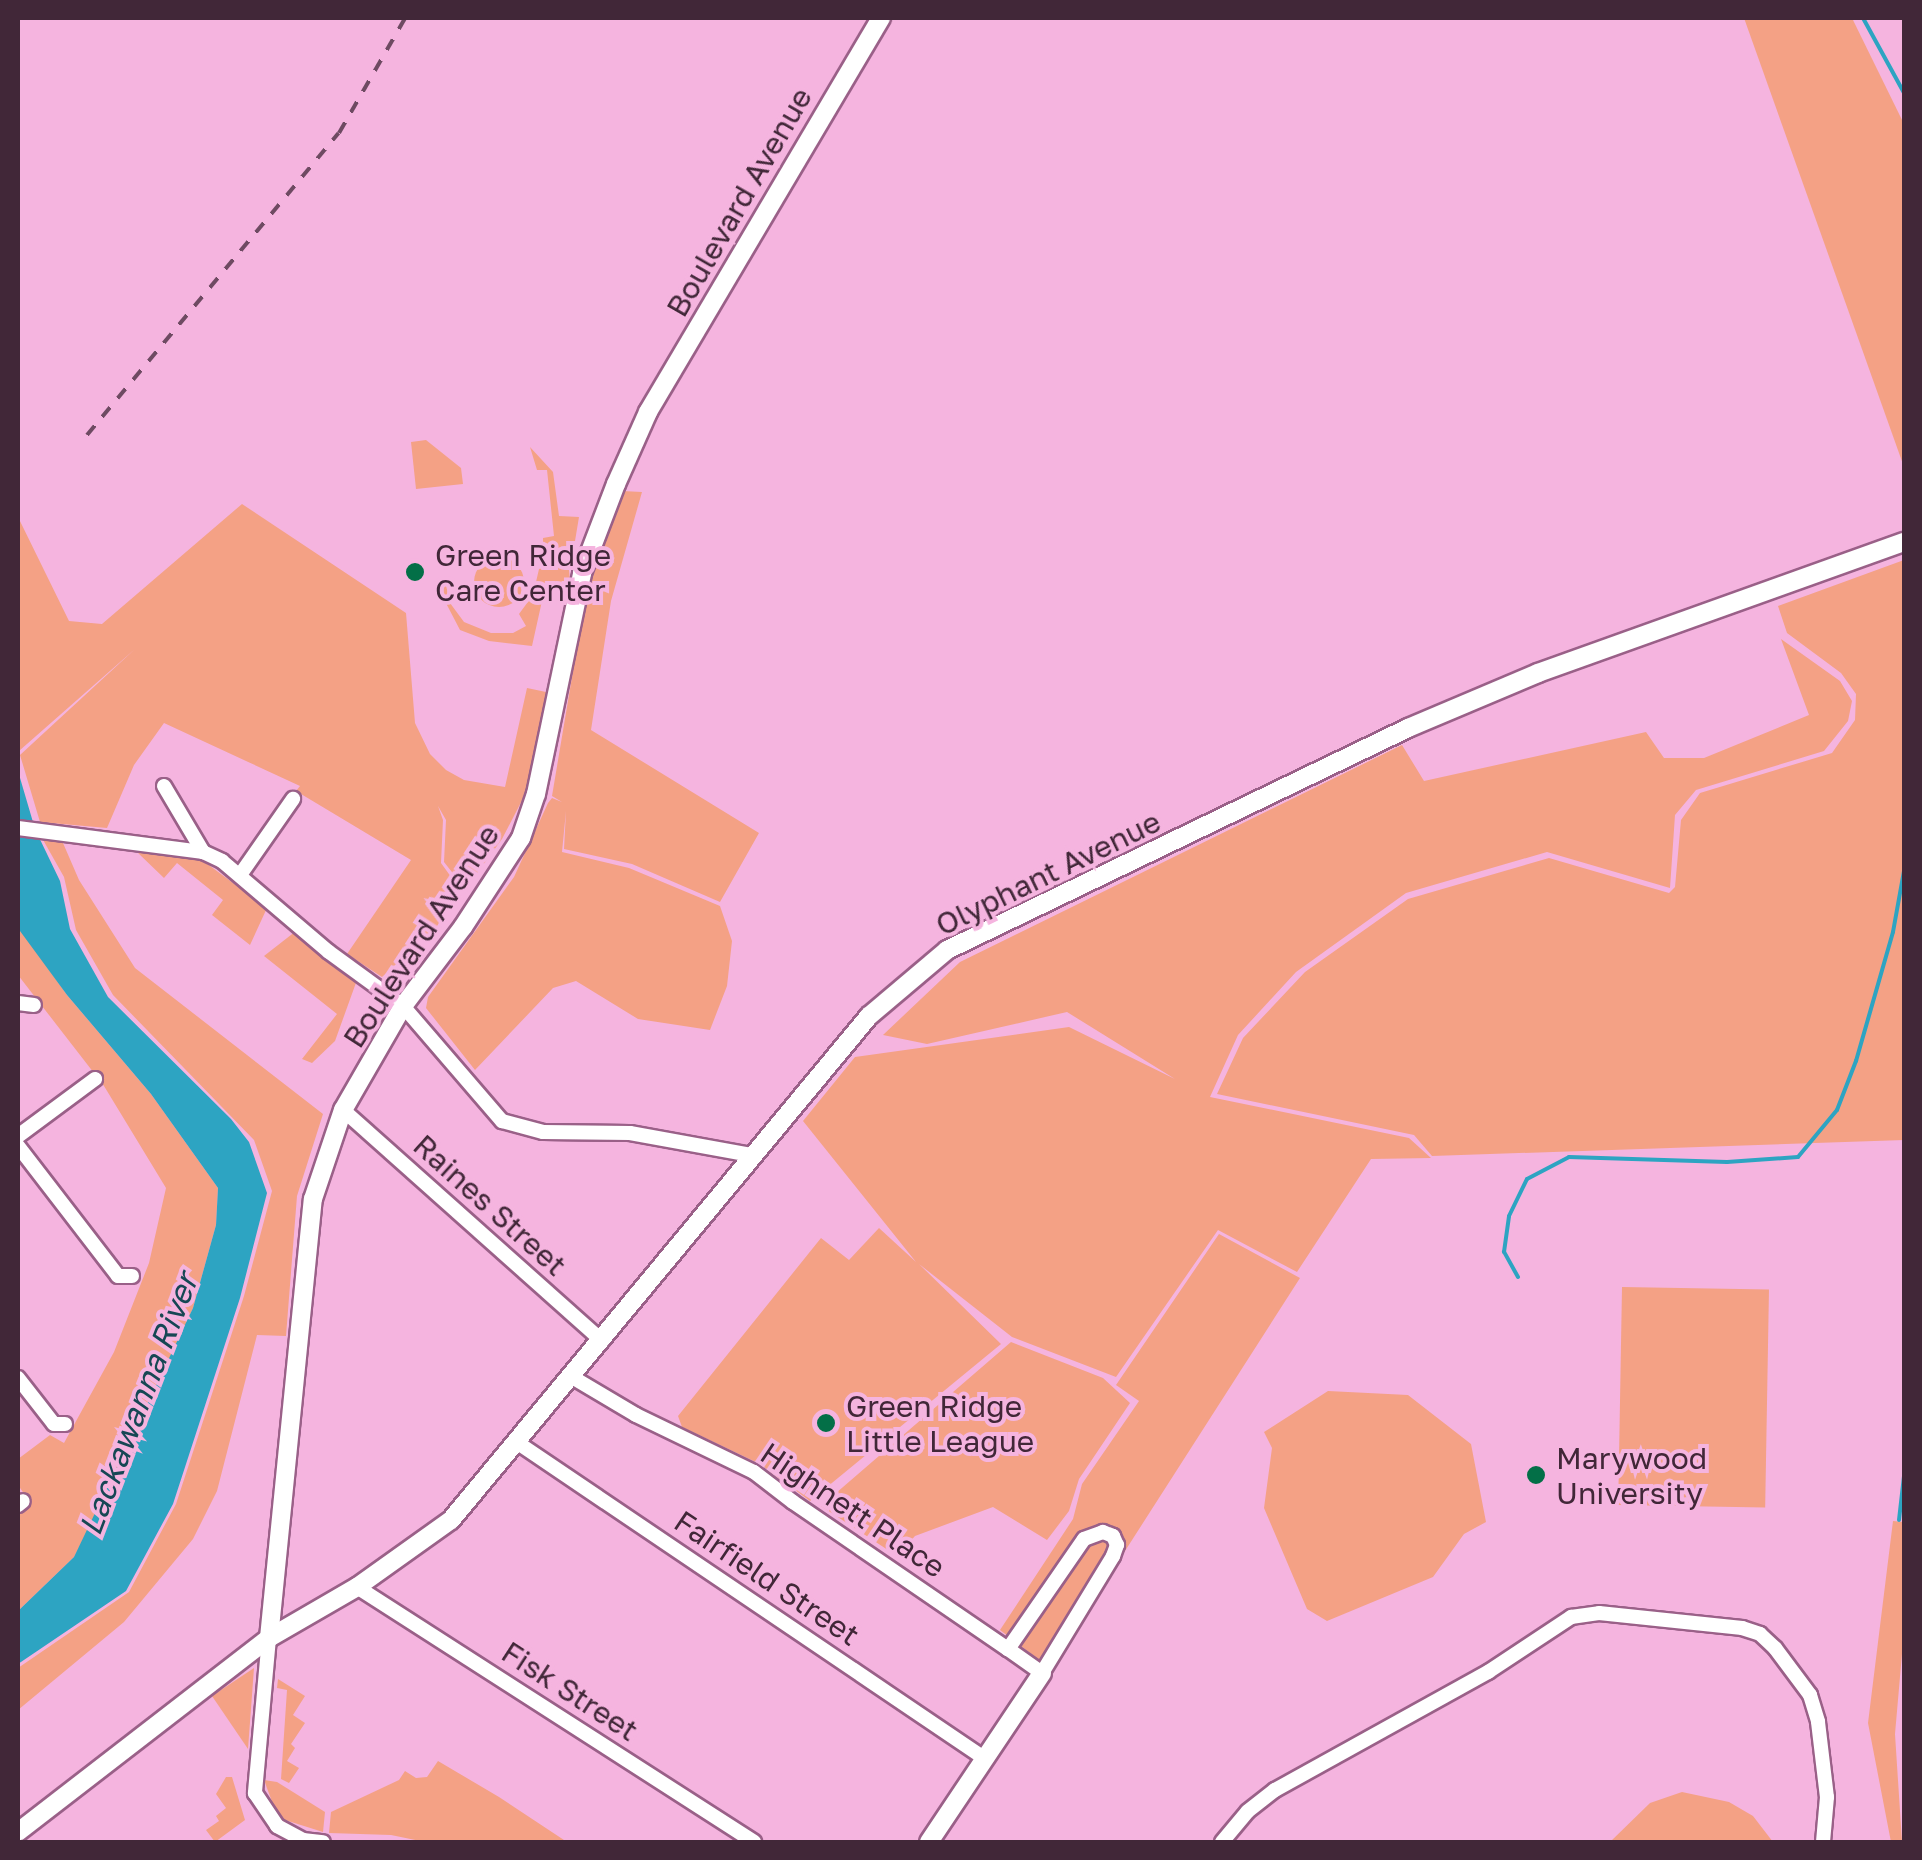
<!DOCTYPE html>
<style>
body{margin:0}
#map{position:relative;width:1922px;height:1860px;overflow:hidden;background:#f5b4df;font-family:"Golos Text",sans-serif}
div>[style]{position:absolute}
[style*='--x']{left:calc(var(--x)*1px);top:calc(var(--y)*1px);width:calc(var(--w)*1px);rotate:calc(var(--a)*1deg)}
.green>*{inset:0;background:#f4a185;transform-origin:0 0}
.round{border-radius:50%}
.water>*{inset:0;background:#2da4c2}
.stream>*{height:4px;margin:-2px;padding:0 2px;transform-origin:2px;border-radius:2px;background:#2da4c2}
.roads{filter:drop-shadow(2px 0 #9a6088) drop-shadow(-2px 0 #9a6088) drop-shadow(0 2px #9a6088) drop-shadow(0 -2px #9a6088)}
.minor>*{height:14px;margin:-7px;padding:0 7px;transform-origin:7px;border-radius:7px;background:#fff}
.tertiary>*{height:18px;margin:-9px;padding:0 9px;transform-origin:9px;border-radius:9px;background:#fff}
.rail>*{height:4px;margin-top:-2px;transform-origin:0;background:repeating-linear-gradient(90deg,#6e4a62 0 12px,transparent 0 24px)}
.dots>*{width:28px;height:28px;translate:-50% -50%;box-sizing:border-box;border:5px solid #f5b4df;border-radius:50%}
span{translate:-50% -50%;white-space:nowrap;text-align:center;line-height:1.15;-webkit-text-stroke:8px #f5b4df;paint-order:stroke}
.street-label{font-size:30px;color:#412738}
.poi-label{font-size:30px;color:#412738}
.left{translate:0 -50%;text-align:left}
.water-label{font-size:32px;color:#164754;font-style:italic}
.frame{position:absolute;inset:0;border:20px solid #412738;pointer-events:none}
</style>
<div id="map">
<div class="green">
<i style="clip-path:polygon(1744px 18px,1852px 18px,1904px 124px,1904px 467px)"></i>
<i style="clip-path:polygon(426px 440px,461px 468px,463px 484px,416px 489px,411px 442px)"></i>
<i style="clip-path:polygon(530px 447px,553px 472px,559px 516px,579px 517px,573px 553px,543px 542px,543px 538px,554px 536px,547px 470px,537px 470px)"></i>
<i style="clip-path:polygon(622px 491px,642px 492px,611px 601px,591px 730px,759px 833px,720px 902px,632px 864px,564px 849px,566px 811px,562px 852px,629px 868px,720px 906px,732px 941px,727px 986px,710px 1030px,638px 1019px,576px 981px,553px 988px,475px 1070px,426px 1008px,428px 997px,514px 877px,548px 803px,552px 798px,562px 802px,552px 796px,585px 600px)"></i>
<i style="clip-path:polygon(242px 504px,406px 613px,415px 723px,430px 754px,446px 770px,464px 780px,505px 787px,527px 688px,546px 692px,532px 781px,502px 839px,473px 879px,459px 881px,444px 862px,446px 820px,438px 806px,443px 820px,441px 863px,459px 888px,436px 928px,382px 977px,347px 954px,411px 860px,296px 791px,300px 786px,164px 723px,134px 765px,107px 828px,40px 822px,20px 755px,135px 649px,19px 751px,18px 517px,69px 621px,102px 624px)"></i>
<i class="round" style="left:474px;top:557px;width:50px;height:50px"></i>
<i style="clip-path:polygon(1904px 560px,1904px 1140px,1432px 1156px,1414px 1135px,1217px 1094px,1243px 1038px,1305px 972px,1408px 899px,1549px 858px,1669px 893px,1675px 887px,1681px 820px,1700px 793px,1832px 753px,1855px 720px,1856px 694px,1841px 673px,1787px 633px,1778px 606px)"></i>
<i style="clip-path:polygon(555px 565px,569px 570px,570px 582px,566px 587px,546px 583px,532px 646px,489px 641px,460px 630px,435px 582px,445px 581px,450px 603px,464px 622px,491px 633px,513px 633px,526px 626px,519px 614px,533px 595px,539px 569px)"></i>
<i style="clip-path:polygon(1781px 639px,1840px 681px,1852px 701px,1848px 721px,1824px 751px,1696px 790px,1675px 815px,1670px 888px,1547px 852px,1406px 893px,1296px 972px,1238px 1035px,1210px 1097px,1409px 1138px,1431px 1158px,1371px 1159px,1297px 1272px,1218px 1230px,1116px 1377px,1012px 1337px,919px 1264px,1001px 1344px,810px 1501px,760px 1464px,682px 1427px,678px 1416px,821px 1238px,849px 1260px,879px 1228px,916px 1262px,803px 1121px,855px 1057px,1069px 1027px,1175px 1079px,1067px 1012px,927px 1044px,883px 1035px,960px 962px,1402px 745px,1424px 781px,1646px 732px,1664px 758px,1704px 758px,1809px 715px)"></i>
<i style="clip-path:polygon(42px 838px,63px 843px,79px 880px,135px 968px,323px 1114px,297px 1196px,286px 1336px,257px 1335px,217px 1491px,193px 1539px,124px 1622px,18px 1710px,18px 1668px,129px 1592px,176px 1504px,244px 1296px,272px 1191px,254px 1140px,113px 995px,76px 930px,64px 877px)"></i>
<i style="clip-path:polygon(137px 852px,202px 860px,267px 908px,250px 945px,212px 915px,223px 900px,177px 863px,164px 878px)"></i>
<i style="clip-path:polygon(18px 925px,67px 995px,151px 1094px,218px 1188px,216px 1225px,193px 1308px,123px 1462px,74px 1557px,18px 1611px,18px 1514px,31px 1504px,18px 1485px,18px 1459px,50px 1435px,64px 1443px,114px 1352px,149px 1263px,166px 1188px,104px 1086px,18px 975px)"></i>
<i style="clip-path:polygon(296px 931px,357px 980px,335px 1041px,312px 1063px,302px 1059px,337px 1014px,264px 956px)"></i>
<i style="clip-path:polygon(1219px 1234px,1300px 1278px,1050px 1668px,1000px 1630px,1073px 1519px,1082px 1484px,1139px 1401px,1116px 1385px)"></i>
<i style="left:1622px;top:1287px;width:147px;height:218px;rotate:1deg"></i>
<i style="clip-path:polygon(1011px 1342px,1103px 1378px,1130px 1403px,1079px 1479px,1069px 1511px,1047px 1540px,993px 1507px,915px 1536px,897px 1556px,821px 1506px)"></i>
<i style="clip-path:polygon(1328px 1391px,1408px 1395px,1471px 1444px,1486px 1522px,1464px 1534px,1433px 1577px,1327px 1621px,1307px 1609px,1264px 1508px,1272px 1448px,1264px 1432px)"></i>
<i style="clip-path:polygon(1904px 1517px,1904px 1631px,1895px 1734px,1902px 1842px,1891px 1842px,1868px 1723px,1893px 1521px,1903px 1522px)"></i>
<i style="clip-path:polygon(254px 1668px,248px 1749px,212px 1696px)"></i>
<i style="clip-path:polygon(278px 1679px,305px 1696px,293px 1715px,305px 1723px,291px 1744px,295px 1748px,287px 1761px,299px 1768px,289px 1783px,281px 1779px,287px 1690px,277px 1688px)"></i>
<i style="clip-path:polygon(438px 1761px,499px 1797px,567px 1842px,425px 1842px,391px 1835px,329px 1833px,331px 1812px,399px 1780px,405px 1771px,416px 1778px,427px 1777px)"></i>
<i style="clip-path:polygon(226px 1777px,232px 1777px,245px 1820px,215px 1842px,206px 1830px,219px 1821px,216px 1816px,226px 1808px,216px 1794px)"></i>
<i style="clip-path:polygon(264px 1780px,277px 1782px,325px 1812px,323px 1832px,285px 1820px,274px 1807px)"></i>
<i style="clip-path:polygon(1682px 1792px,1729px 1802px,1753px 1816px,1773px 1842px,1610px 1842px,1650px 1803px)"></i>
</div>
<div class="water">
<i style="clip-path:polygon(18px 771px,35px 829px,60px 881px,70px 929px,108px 997px,231px 1119px,249px 1142px,267px 1193px,240px 1298px,173px 1504px,126px 1591px,18px 1664px,18px 1611px,74px 1557px,193px 1308px,216px 1225px,218px 1188px,151px 1094px,67px 995px,20px 931px)"></i>
</div>
<div class="stream">
<i style="--x:1863;--y:18;--w:85;--a:61.3"></i>
<i style="--x:1518;--y:1277;--w:29;--a:-119"></i>
<i style="--x:1504;--y:1252;--w:36;--a:-82"></i>
<i style="--x:1509;--y:1216;--w:41;--a:-64.1"></i>
<i style="--x:1527;--y:1179;--w:47;--a:-27.6"></i>
<i style="--x:1569;--y:1157;--w:158;--a:1.8"></i>
<i style="--x:1727;--y:1162;--w:71;--a:-4"></i>
<i style="--x:1798;--y:1157;--w:61;--a:-50.3"></i>
<i style="--x:1837;--y:1110;--w:53;--a:-68.8"></i>
<i style="--x:1856;--y:1061;--w:134;--a:-74"></i>
<i style="--x:1893;--y:932;--w:62;--a:-79.8"></i>
<i style="--x:1899;--y:1520;--w:44;--a:-83.5"></i>
</div>
<div class="roads">
<div class="minor">
<i style="--x:164;--y:786;--w:77;--a:59.4"></i>
<i style="--x:18;--y:828;--w:187;--a:7.4"></i>
<i style="--x:203;--y:852;--w:21;--a:25"></i>
<i style="--x:222;--y:861;--w:140;--a:40.4"></i>
<i style="--x:329;--y:952;--w:92;--a:36.1"></i>
<i style="--x:403;--y:1006;--w:152;--a:49.3"></i>
<i style="--x:502;--y:1121;--w:42;--a:15"></i>
<i style="--x:543;--y:1132;--w:87;--a:0.7"></i>
<i style="--x:630;--y:1133;--w:123;--a:10.3"></i>
<i style="--x:240;--y:875;--w:93;--a:-55.1"></i>
<i style="--x:18;--y:1003;--w:16;--a:7"></i>
<i style="--x:343;--y:1110;--w:347;--a:41.7"></i>
<i style="--x:18;--y:1136;--w:96;--a:-36.5"></i>
<i style="--x:18;--y:1146;--w:164;--a:52.4"></i>
<i style="--x:118;--y:1276;--w:14;--a:0"></i>
<i style="--x:572;--y:1377;--w:74;--a:30.7"></i>
<i style="--x:636;--y:1415;--w:131;--a:25.8"></i>
<i style="--x:754;--y:1472;--w:49;--a:37.6"></i>
<i style="--x:793;--y:1502;--w:260;--a:34.4"></i>
<i style="--x:1008;--y:1649;--w:42;--a:35.2"></i>
<i style="--x:1042;--y:1673;--w:137;--a:-58.7"></i>
<i style="--x:1113;--y:1556;--w:12;--a:-70"></i>
<i style="--x:1117;--y:1545;--w:10;--a:-114"></i>
<i style="--x:1113;--y:1536;--w:11;--a:-158"></i>
<i style="--x:1103;--y:1532;--w:20;--a:160"></i>
<i style="--x:1084;--y:1539;--w:134;--a:124.6"></i>
<i style="--x:18;--y:1378;--w:58;--a:52"></i>
<i style="--x:54;--y:1424;--w:11;--a:0"></i>
<i style="--x:518;--y:1443;--w:562;--a:34.06"></i>
<i style="--x:18;--y:1505;--w:6;--a:-39"></i>
<i style="--x:357;--y:1587;--w:472;--a:32.7"></i>
<i style="--x:269;--y:1638;--w:156;--a:95.2"></i>
<i style="--x:255;--y:1793;--w:40;--a:56"></i>
<i style="--x:277;--y:1826;--w:30;--a:28"></i>
<i style="--x:303;--y:1840;--w:20;--a:6"></i>
<i style="--x:1222;--y:1842;--w:40;--a:-50"></i>
<i style="--x:1248;--y:1811;--w:34;--a:-38"></i>
<i style="--x:1275;--y:1790;--w:244;--a:-29"></i>
<i style="--x:1488;--y:1672;--w:100;--a:-33.5"></i>
<i style="--x:1571;--y:1617;--w:28;--a:-8"></i>
<i style="--x:1599;--y:1613;--w:144;--a:6"></i>
<i style="--x:1742;--y:1628;--w:19;--a:18"></i>
<i style="--x:1760;--y:1634;--w:21;--a:43"></i>
<i style="--x:1775;--y:1648;--w:59;--a:53.3"></i>
<i style="--x:1810;--y:1695;--w:28;--a:73"></i>
<i style="--x:1818;--y:1722;--w:76;--a:83.2"></i>
<i style="--x:1827;--y:1797;--w:45;--a:95.1"></i>
</div>
<div class="tertiary">
<i style="--x:269;--y:1638;--w:441;--a:-84.3"></i>
<i style="--x:313;--y:1199;--w:94;--a:-71.4"></i>
<i style="--x:343;--y:1110;--w:120;--a:-60"></i>
<i style="--x:403;--y:1006;--w:99;--a:-52.8"></i>
<i style="--x:463;--y:927;--w:106;--a:-56.9"></i>
<i style="--x:521;--y:838;--w:46;--a:-71.2"></i>
<i style="--x:536;--y:794;--w:226;--a:-78.2"></i>
<i style="--x:582;--y:573;--w:95;--a:-69.1"></i>
<i style="--x:616;--y:484;--w:79;--a:-66"></i>
<i style="--x:648;--y:412;--w:458;--a:-59.4"></i>
<i style="--x:18;--y:1832;--w:317;--a:-37.7"></i>
<i style="--x:269;--y:1638;--w:102;--a:-30.1"></i>
<i style="--x:357;--y:1587;--w:115;--a:-35.5"></i>
<i style="--x:451;--y:1520;--w:655;--a:-50.33"></i>
<i style="--x:869;--y:1016;--w:102;--a:-40.2"></i>
<i style="--x:947;--y:950;--w:512;--a:-25.71"></i>
<i style="--x:1408;--y:728;--w:141;--a:-22.9"></i>
<i style="--x:1538;--y:673;--w:389;--a:-19.7"></i>
<i style="--x:929;--y:1842;--w:203;--a:-56.2"></i>
</div>
</div>
<div class="rail">
<i style="--x:87;--y:435;--w:393;--a:-50.2"></i>
<i style="--x:339;--y:133;--w:133;--a:-60.1"></i>
</div>
<div class="dots">
<i style="left:415px;top:572px;background:#036f47"></i>
<i style="left:826px;top:1423px;background:#036f47"></i>
<i style="left:1536px;top:1475px;background:#036f47"></i>
</div>
<div class="street-label">
<span style="left:739px;top:202px;rotate:-60deg">Boulevard Avenue</span>
<span style="left:1048px;top:873px;rotate:-26deg">Olyphant Avenue</span>
<span style="left:421px;top:936px;rotate:-57deg">Boulevard Avenue</span>
<span style="left:490px;top:1205px;rotate:42deg">Raines Street</span>
<span style="left:853px;top:1510px;rotate:34deg">Highnett Place</span>
<span style="left:767px;top:1578px;rotate:34deg">Fairfield Street</span>
<span style="left:570px;top:1691px;rotate:33deg">Fisk Street</span>
</div>
<div class="poi-label">
<span class="left" style="left:435px;top:572px">Green Ridge<br>Care Center</span>
<span class="left" style="left:846px;top:1423px">Green Ridge<br>Little League</span>
<span class="left" style="left:1556px;top:1475px">Marywood<br>University</span>
</div>
<div class="water-label">
<span style="left:138px;top:1404px;rotate:-69deg">Lackawanna River</span>
</div>
<div class="frame"></div>
</div>
